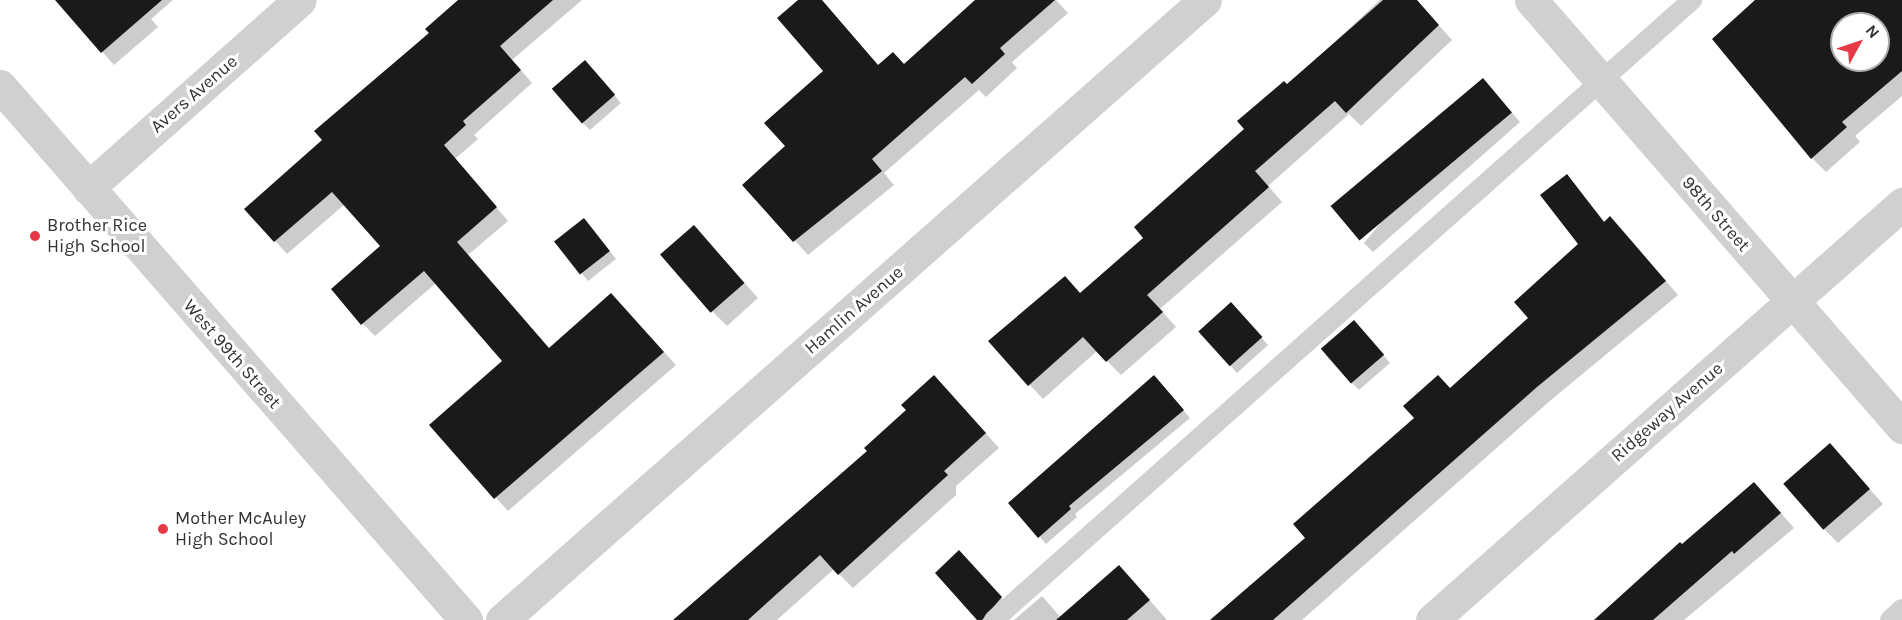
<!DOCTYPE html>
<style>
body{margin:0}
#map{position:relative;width:1902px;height:620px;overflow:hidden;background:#fff;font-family:Karla,sans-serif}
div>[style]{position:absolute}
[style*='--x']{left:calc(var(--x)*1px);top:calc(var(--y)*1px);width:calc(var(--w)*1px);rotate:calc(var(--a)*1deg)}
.shadow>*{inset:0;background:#0003}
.building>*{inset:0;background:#1a1a1a;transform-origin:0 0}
.service>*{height:20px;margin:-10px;padding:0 10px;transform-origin:10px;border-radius:10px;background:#d0d0d0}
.minor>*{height:33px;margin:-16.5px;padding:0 16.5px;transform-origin:16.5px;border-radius:16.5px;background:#d0d0d0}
.tertiary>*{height:33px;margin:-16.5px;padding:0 16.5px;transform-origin:16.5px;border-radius:16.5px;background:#d0d0d0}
.dots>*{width:16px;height:16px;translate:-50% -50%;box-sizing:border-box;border:3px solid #fff;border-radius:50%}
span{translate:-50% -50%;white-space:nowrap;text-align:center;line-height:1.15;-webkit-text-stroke:6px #fff;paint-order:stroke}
.street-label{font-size:18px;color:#333}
.poi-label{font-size:18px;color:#333}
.left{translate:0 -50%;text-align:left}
.north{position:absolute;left:1830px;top:12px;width:60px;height:60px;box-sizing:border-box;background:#fff;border:2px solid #adadad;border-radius:50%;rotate:50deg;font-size:16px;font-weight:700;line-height:24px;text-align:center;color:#333}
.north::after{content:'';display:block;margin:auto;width:21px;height:27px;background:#e63946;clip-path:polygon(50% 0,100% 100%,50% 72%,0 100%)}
</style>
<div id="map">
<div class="shadow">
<i style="clip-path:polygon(57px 0,173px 0,151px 19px,158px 27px,114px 65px)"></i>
<i style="clip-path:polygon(460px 0,582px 0,512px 60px,532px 83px,474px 135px,478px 139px,455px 159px,508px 221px,468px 255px,550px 350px,624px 308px,676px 365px,508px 511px,431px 425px,504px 362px,436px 283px,375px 336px,363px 324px,382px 246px,345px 204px,287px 254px,246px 209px,324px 140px)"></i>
<i style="clip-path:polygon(801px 0,821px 0,879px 66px,905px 65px,977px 0,1056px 0,1068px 13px,1012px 62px,1017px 68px,986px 97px,979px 90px,884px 173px,894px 185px,808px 255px,744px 185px,787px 146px,825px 71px)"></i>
<i style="clip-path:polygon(1380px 0,1416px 0,1452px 40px,1361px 126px,1349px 114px,1268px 186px,1282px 202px,1160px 309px,1176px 327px,1121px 375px,1097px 351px,1043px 399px,990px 342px,1081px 294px,1145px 238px,1287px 86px)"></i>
<i style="clip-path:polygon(evenodd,1758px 0,1902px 0,1902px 96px,1855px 136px,1860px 142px,1826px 172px,1812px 158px,1758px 0,1842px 24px,1878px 24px,1878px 60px,1842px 60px,1842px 24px)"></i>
<i style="clip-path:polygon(592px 69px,621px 103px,590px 130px,583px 123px)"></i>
<i style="clip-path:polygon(1492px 89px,1520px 122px,1373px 252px,1364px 243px)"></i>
<i style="clip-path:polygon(1566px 176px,1605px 222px,1623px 231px,1678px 295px,1551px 400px,1302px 620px,1212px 620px,1307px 538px,1450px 389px,1530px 318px,1580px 244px)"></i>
<i style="clip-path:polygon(591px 227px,616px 259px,588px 281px,556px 242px)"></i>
<i style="clip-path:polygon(707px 241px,758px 298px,727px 326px,713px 312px)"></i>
<i style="clip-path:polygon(1238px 311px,1268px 345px,1237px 373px,1200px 332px)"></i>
<i style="clip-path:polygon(1361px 329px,1390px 363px,1359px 390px,1352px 383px)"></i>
<i style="clip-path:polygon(1161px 384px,1190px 418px,1075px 514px,1077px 517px,1046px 544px,1010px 503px)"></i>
<i style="clip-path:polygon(948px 391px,999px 448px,956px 486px,956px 495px,853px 588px,834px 569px,777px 620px,674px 620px)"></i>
<i style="clip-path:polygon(1843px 459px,1883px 504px,1838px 543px,1824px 529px)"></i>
<i style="clip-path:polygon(1768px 498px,1794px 528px,1684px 620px,1594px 620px,1680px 544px,1683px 546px)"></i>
<i style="clip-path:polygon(966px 560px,1008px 605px,993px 620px,979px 620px)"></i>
<i style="clip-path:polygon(1132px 580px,1167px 620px,1110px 620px)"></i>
<i style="clip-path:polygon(1042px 596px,1063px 620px,1014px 620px)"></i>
</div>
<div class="building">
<i style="clip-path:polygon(55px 0,162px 0,101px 53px)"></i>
<i style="clip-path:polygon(458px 0,553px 0,500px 46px,521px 70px,463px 121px,466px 125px,444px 145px,497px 207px,457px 242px,549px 348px,611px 293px,664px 352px,494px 499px,429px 425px,502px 361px,424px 271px,361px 325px,331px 289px,380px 246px,332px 192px,274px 242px,244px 209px,322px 140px,314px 131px,429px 33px,425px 29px)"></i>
<i style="clip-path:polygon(798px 0,822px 0,878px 65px,893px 52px,904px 64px,975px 0,1055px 0,1000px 48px,1005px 54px,972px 84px,965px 77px,872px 159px,882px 171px,793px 242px,742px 185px,785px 146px,764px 123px,823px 71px,777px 18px)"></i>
<i style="clip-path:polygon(1383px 0,1417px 0,1439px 25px,1346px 113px,1335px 101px,1255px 171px,1269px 187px,1147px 295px,1163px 312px,1106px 362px,1083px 337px,1028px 386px,988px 341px,1065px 276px,1080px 293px,1143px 238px,1134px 227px,1244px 129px,1237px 121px,1284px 81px,1287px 84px)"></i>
<i style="clip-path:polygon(evenodd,1755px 0,1902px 0,1902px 71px,1842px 122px,1847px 127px,1811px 159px,1712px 39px,1755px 0,1842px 24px,1878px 24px,1878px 60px,1842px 60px,1842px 24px)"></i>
<i style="left:585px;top:60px;width:46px;height:44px;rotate:49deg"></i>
<i style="left:1483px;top:78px;width:45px;height:199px;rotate:50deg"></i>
<i style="clip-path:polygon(1567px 174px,1604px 222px,1610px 216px,1666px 281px,1537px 387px,1273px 620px,1210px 620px,1305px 538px,1293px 524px,1414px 418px,1403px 406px,1438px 375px,1450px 388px,1528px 318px,1514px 302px,1578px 244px,1540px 195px)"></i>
<i style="left:584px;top:218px;width:42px;height:38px;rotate:52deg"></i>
<i style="left:694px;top:225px;width:77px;height:45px;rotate:49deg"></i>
<i style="left:1231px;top:302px;width:47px;height:44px;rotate:48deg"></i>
<i style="left:1354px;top:320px;width:46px;height:44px;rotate:49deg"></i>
<i style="clip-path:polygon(934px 375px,986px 433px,944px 471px,948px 475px,838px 575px,820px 555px,748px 620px,673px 620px,867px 451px,864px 448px,906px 410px,901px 405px)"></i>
<i style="clip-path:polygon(1154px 375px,1184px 410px,1069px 506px,1071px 509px,1038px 538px,1008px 503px)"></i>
<i style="left:1830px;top:443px;width:61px;height:62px;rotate:49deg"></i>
<i style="clip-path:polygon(1754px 482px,1781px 513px,1734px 554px,1732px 551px,1653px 620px,1594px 620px,1680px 542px,1682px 544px)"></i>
<i style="clip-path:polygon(959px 550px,1002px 597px,982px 620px,977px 620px,935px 573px)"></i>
<i style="clip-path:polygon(1119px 565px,1150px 600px,1127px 620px,1056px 620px)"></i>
</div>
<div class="service">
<i style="--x:994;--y:620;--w:934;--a:-41.61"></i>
<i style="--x:1890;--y:620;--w:16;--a:-43"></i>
</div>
<div class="minor">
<i style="--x:1531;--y:0;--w:566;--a:49.01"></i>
<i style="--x:88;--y:188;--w:283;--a:-41.6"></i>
<i style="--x:502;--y:620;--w:937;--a:-41.41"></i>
<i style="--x:1432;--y:620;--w:628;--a:-41.51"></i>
</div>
<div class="tertiary">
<i style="--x:0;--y:86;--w:709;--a:48.89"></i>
</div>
<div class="dots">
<i style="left:35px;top:236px;background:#e63946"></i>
<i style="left:163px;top:529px;background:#e63946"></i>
</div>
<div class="street-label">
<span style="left:194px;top:94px;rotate:-41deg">Avers Avenue</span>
<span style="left:1716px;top:214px;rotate:49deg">98th Street</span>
<span style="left:854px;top:310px;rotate:-41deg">Hamlin Avenue</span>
<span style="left:232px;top:354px;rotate:49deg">West 99th Street</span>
<span style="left:1667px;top:412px;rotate:-41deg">Ridgeway Avenue</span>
</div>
<div class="poi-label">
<span class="left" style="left:47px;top:236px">Brother Rice<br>High School</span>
<span class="left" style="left:175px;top:529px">Mother McAuley<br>High School</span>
</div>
<div class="north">N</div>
</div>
